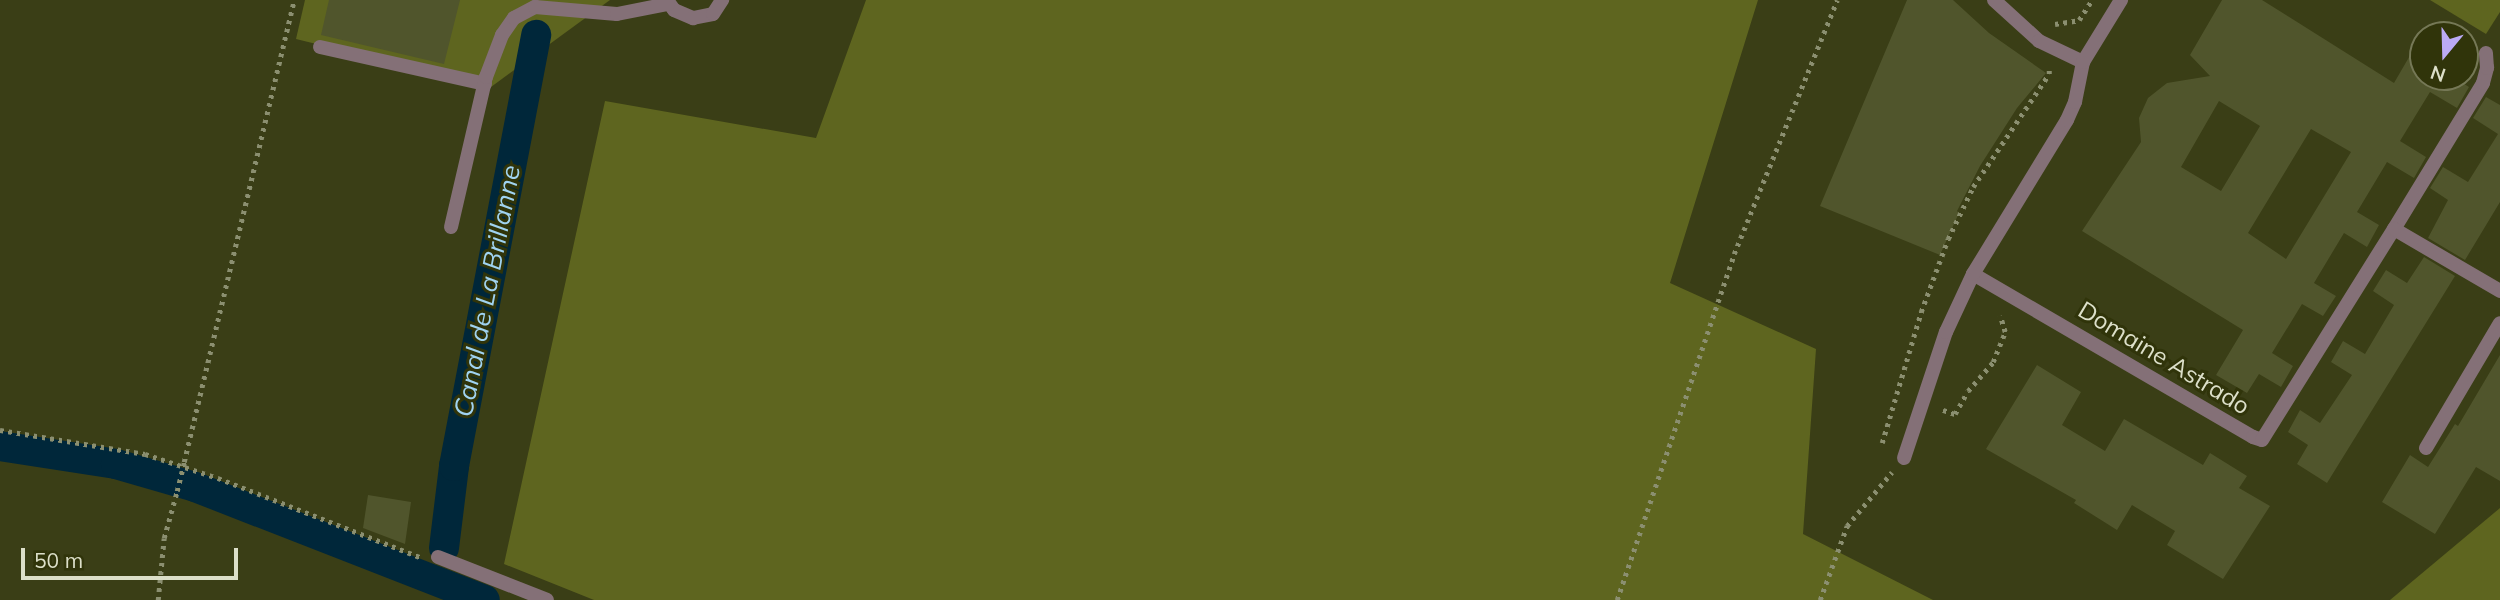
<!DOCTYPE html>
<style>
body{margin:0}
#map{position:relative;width:2500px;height:600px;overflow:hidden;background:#3a3e16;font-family:Mulish,sans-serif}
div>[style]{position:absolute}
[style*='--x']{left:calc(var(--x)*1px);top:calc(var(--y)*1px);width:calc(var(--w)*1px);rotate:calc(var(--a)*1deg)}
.green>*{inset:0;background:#5e651f}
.canal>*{height:30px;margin:-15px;padding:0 15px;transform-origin:15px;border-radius:15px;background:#00273a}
.building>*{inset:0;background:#50552c}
.path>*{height:4.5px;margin-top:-2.25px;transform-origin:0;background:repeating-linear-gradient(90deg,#8b8f70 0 3.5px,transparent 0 8.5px)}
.service>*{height:14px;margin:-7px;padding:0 7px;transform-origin:7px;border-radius:7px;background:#847077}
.minor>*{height:14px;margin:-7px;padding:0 7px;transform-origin:7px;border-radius:7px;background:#847077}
.path-bridge>*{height:4.5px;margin-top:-2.25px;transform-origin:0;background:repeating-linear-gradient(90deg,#8b8f70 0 3.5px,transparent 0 8.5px)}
span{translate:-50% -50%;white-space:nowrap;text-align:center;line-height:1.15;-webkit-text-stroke:6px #30340a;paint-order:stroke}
.street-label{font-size:24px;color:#dcdfc9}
.water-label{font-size:26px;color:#a0d3f1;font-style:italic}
.north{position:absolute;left:2409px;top:21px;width:70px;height:70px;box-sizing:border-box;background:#30340a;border:2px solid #757856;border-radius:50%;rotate:199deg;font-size:19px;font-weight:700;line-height:28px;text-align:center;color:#dcdfc9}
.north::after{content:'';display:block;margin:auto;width:24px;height:32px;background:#bbaaf6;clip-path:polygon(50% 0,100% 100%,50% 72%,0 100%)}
.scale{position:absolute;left:21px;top:548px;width:217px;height:32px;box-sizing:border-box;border:4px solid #dcdfc9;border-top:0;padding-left:9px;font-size:21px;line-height:24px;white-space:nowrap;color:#dcdfc9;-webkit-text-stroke:5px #30340a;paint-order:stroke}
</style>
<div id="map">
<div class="green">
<i style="clip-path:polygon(305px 0,610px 0,491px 87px,296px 39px)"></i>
<i style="clip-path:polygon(866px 0,1758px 0,1670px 283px,1816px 349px,1803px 534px,1933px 600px,594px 600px,504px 564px,605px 101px,816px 138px)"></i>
<i style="clip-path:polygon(2430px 0,2500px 0,2500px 12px,2486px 34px)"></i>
<i style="clip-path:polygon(2500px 508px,2500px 600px,2390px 600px)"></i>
</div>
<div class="canal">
<i style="--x:0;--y:446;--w:117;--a:8.8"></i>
<i style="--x:116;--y:464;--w:82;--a:16.2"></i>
<i style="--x:195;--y:487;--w:311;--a:21.3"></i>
<i style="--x:444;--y:548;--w:83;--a:-83"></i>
<i style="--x:454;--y:466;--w:439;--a:-79.2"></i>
</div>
<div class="building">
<i style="clip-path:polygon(329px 0,460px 0,444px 64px,321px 35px)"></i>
<i style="clip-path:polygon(1907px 0,1953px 0,1989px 33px,2046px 73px,2017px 108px,1980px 166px,1957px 211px,1959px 213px,1940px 255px,1820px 206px)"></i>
<i style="clip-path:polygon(evenodd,2222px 0,2262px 0,2394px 83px,2412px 52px,2423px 59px,2423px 77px,2453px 77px,2469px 87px,2457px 108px,2430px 92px,2400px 141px,2426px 157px,2414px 178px,2387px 162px,2357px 212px,2379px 225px,2367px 247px,2344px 233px,2314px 283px,2336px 296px,2323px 316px,2302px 304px,2272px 353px,2293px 366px,2281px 387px,2259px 374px,2247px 393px,2216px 375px,2243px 330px,2082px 231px,2141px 142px,2139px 118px,2148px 98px,2167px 83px,2210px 76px,2190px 55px,2222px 0,2219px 101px,2260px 126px,2221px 191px,2181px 167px,2219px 101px,2222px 0,2311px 129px,2351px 152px,2286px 259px,2248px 233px,2311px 129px)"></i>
<i style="clip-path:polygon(2486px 97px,2500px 105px,2500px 202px,2465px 260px,2428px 238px,2448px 200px,2430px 188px,2443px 167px,2468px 182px,2498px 134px,2473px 118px)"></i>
<i style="clip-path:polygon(2424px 257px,2455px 276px,2327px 483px,2297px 464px,2308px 445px,2288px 432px,2300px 410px,2320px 423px,2352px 375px,2331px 362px,2343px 341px,2365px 354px,2394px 305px,2373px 291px,2386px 270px,2407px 283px)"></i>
<i style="clip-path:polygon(2500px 355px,2500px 481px,2476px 467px,2435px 534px,2382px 502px,2410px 455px,2428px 467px,2455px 424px,2458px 426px)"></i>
<i style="clip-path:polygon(2037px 365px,2081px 392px,2062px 425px,2105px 451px,2124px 419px,2203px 465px,2210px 453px,2247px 476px,2239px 488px,2270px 506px,2223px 579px,2167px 545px,2175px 531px,2132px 505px,2117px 530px,2074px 503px,2076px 500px,1986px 449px)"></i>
<i style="clip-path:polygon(368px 495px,411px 502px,405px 544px,363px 528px)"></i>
</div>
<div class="path">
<i style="--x:2055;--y:24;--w:24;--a:-9"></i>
<i style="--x:2079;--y:20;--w:24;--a:-57"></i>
<i style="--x:1943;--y:410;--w:13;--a:18"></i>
<i style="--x:1955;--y:414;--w:26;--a:-61"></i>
<i style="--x:1968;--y:391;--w:38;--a:-49"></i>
<i style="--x:1993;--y:362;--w:32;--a:-68"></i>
<i style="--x:2005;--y:332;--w:17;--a:-107"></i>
<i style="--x:0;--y:430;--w:147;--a:9.4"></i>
<i style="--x:145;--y:454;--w:77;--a:18.2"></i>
<i style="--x:218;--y:478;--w:217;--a:21.4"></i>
<i style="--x:1882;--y:443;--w:137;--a:-73.4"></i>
<i style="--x:1921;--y:312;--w:78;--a:-69.7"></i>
<i style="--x:1948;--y:239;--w:58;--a:-64.3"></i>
<i style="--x:1973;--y:187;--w:136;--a:-56.1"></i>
<i style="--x:2049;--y:74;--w:6;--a:-90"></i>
<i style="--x:184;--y:462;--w:475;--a:-76.6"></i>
<i style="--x:158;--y:600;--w:62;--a:-84.5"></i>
<i style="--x:164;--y:538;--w:49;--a:-74.5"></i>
<i style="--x:1617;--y:600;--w:365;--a:-71.3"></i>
<i style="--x:1734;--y:254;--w:274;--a:-67.9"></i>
<i style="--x:1820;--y:600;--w:79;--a:-70"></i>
<i style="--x:1847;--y:526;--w:70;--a:-50.2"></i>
</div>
<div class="service">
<i style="--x:320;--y:47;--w:169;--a:12.6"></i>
</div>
<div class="minor">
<i style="--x:667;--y:0;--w:12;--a:55"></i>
<i style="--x:674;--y:10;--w:21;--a:23"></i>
<i style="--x:693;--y:18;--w:20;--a:-11"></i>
<i style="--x:713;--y:14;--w:17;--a:-57"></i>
<i style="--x:1994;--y:0;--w:61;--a:42.3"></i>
<i style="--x:2039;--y:41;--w:49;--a:25.5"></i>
<i style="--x:451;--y:227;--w:154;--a:-76.9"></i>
<i style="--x:486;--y:77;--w:45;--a:-69.1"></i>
<i style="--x:502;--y:35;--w:21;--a:-55"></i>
<i style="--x:514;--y:18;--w:24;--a:-28"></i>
<i style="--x:535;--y:7;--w:82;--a:4.9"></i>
<i style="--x:617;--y:14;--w:52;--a:-11.1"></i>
<i style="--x:2394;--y:229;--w:171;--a:-58.6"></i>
<i style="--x:2483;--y:83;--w:16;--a:-75"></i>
<i style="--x:2487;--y:68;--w:15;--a:-94"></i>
<i style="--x:1973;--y:274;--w:324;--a:30.2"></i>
<i style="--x:2253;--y:437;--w:9;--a:18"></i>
<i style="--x:2262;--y:440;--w:249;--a:-58"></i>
<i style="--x:2394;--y:229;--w:123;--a:30.3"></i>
<i style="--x:2426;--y:448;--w:145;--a:-59.4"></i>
<i style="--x:1904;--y:458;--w:133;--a:-71.6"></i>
<i style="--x:1946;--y:332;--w:64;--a:-65"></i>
<i style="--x:1973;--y:274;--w:180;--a:-58.6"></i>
<i style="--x:2067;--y:120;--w:20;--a:-66"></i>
<i style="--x:2075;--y:102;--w:41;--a:-78.7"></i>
<i style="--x:2083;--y:62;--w:73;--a:-58.5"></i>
<i style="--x:438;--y:557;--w:117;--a:21.5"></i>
</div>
<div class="path-bridge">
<i style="--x:177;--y:491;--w:30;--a:-76"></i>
</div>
<div class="street-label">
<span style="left:2164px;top:358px;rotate:31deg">Domaine Astrado</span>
</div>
<div class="water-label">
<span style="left:487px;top:291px;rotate:-79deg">Canal de La Brillanne</span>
</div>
<div class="north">N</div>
<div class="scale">50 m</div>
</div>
